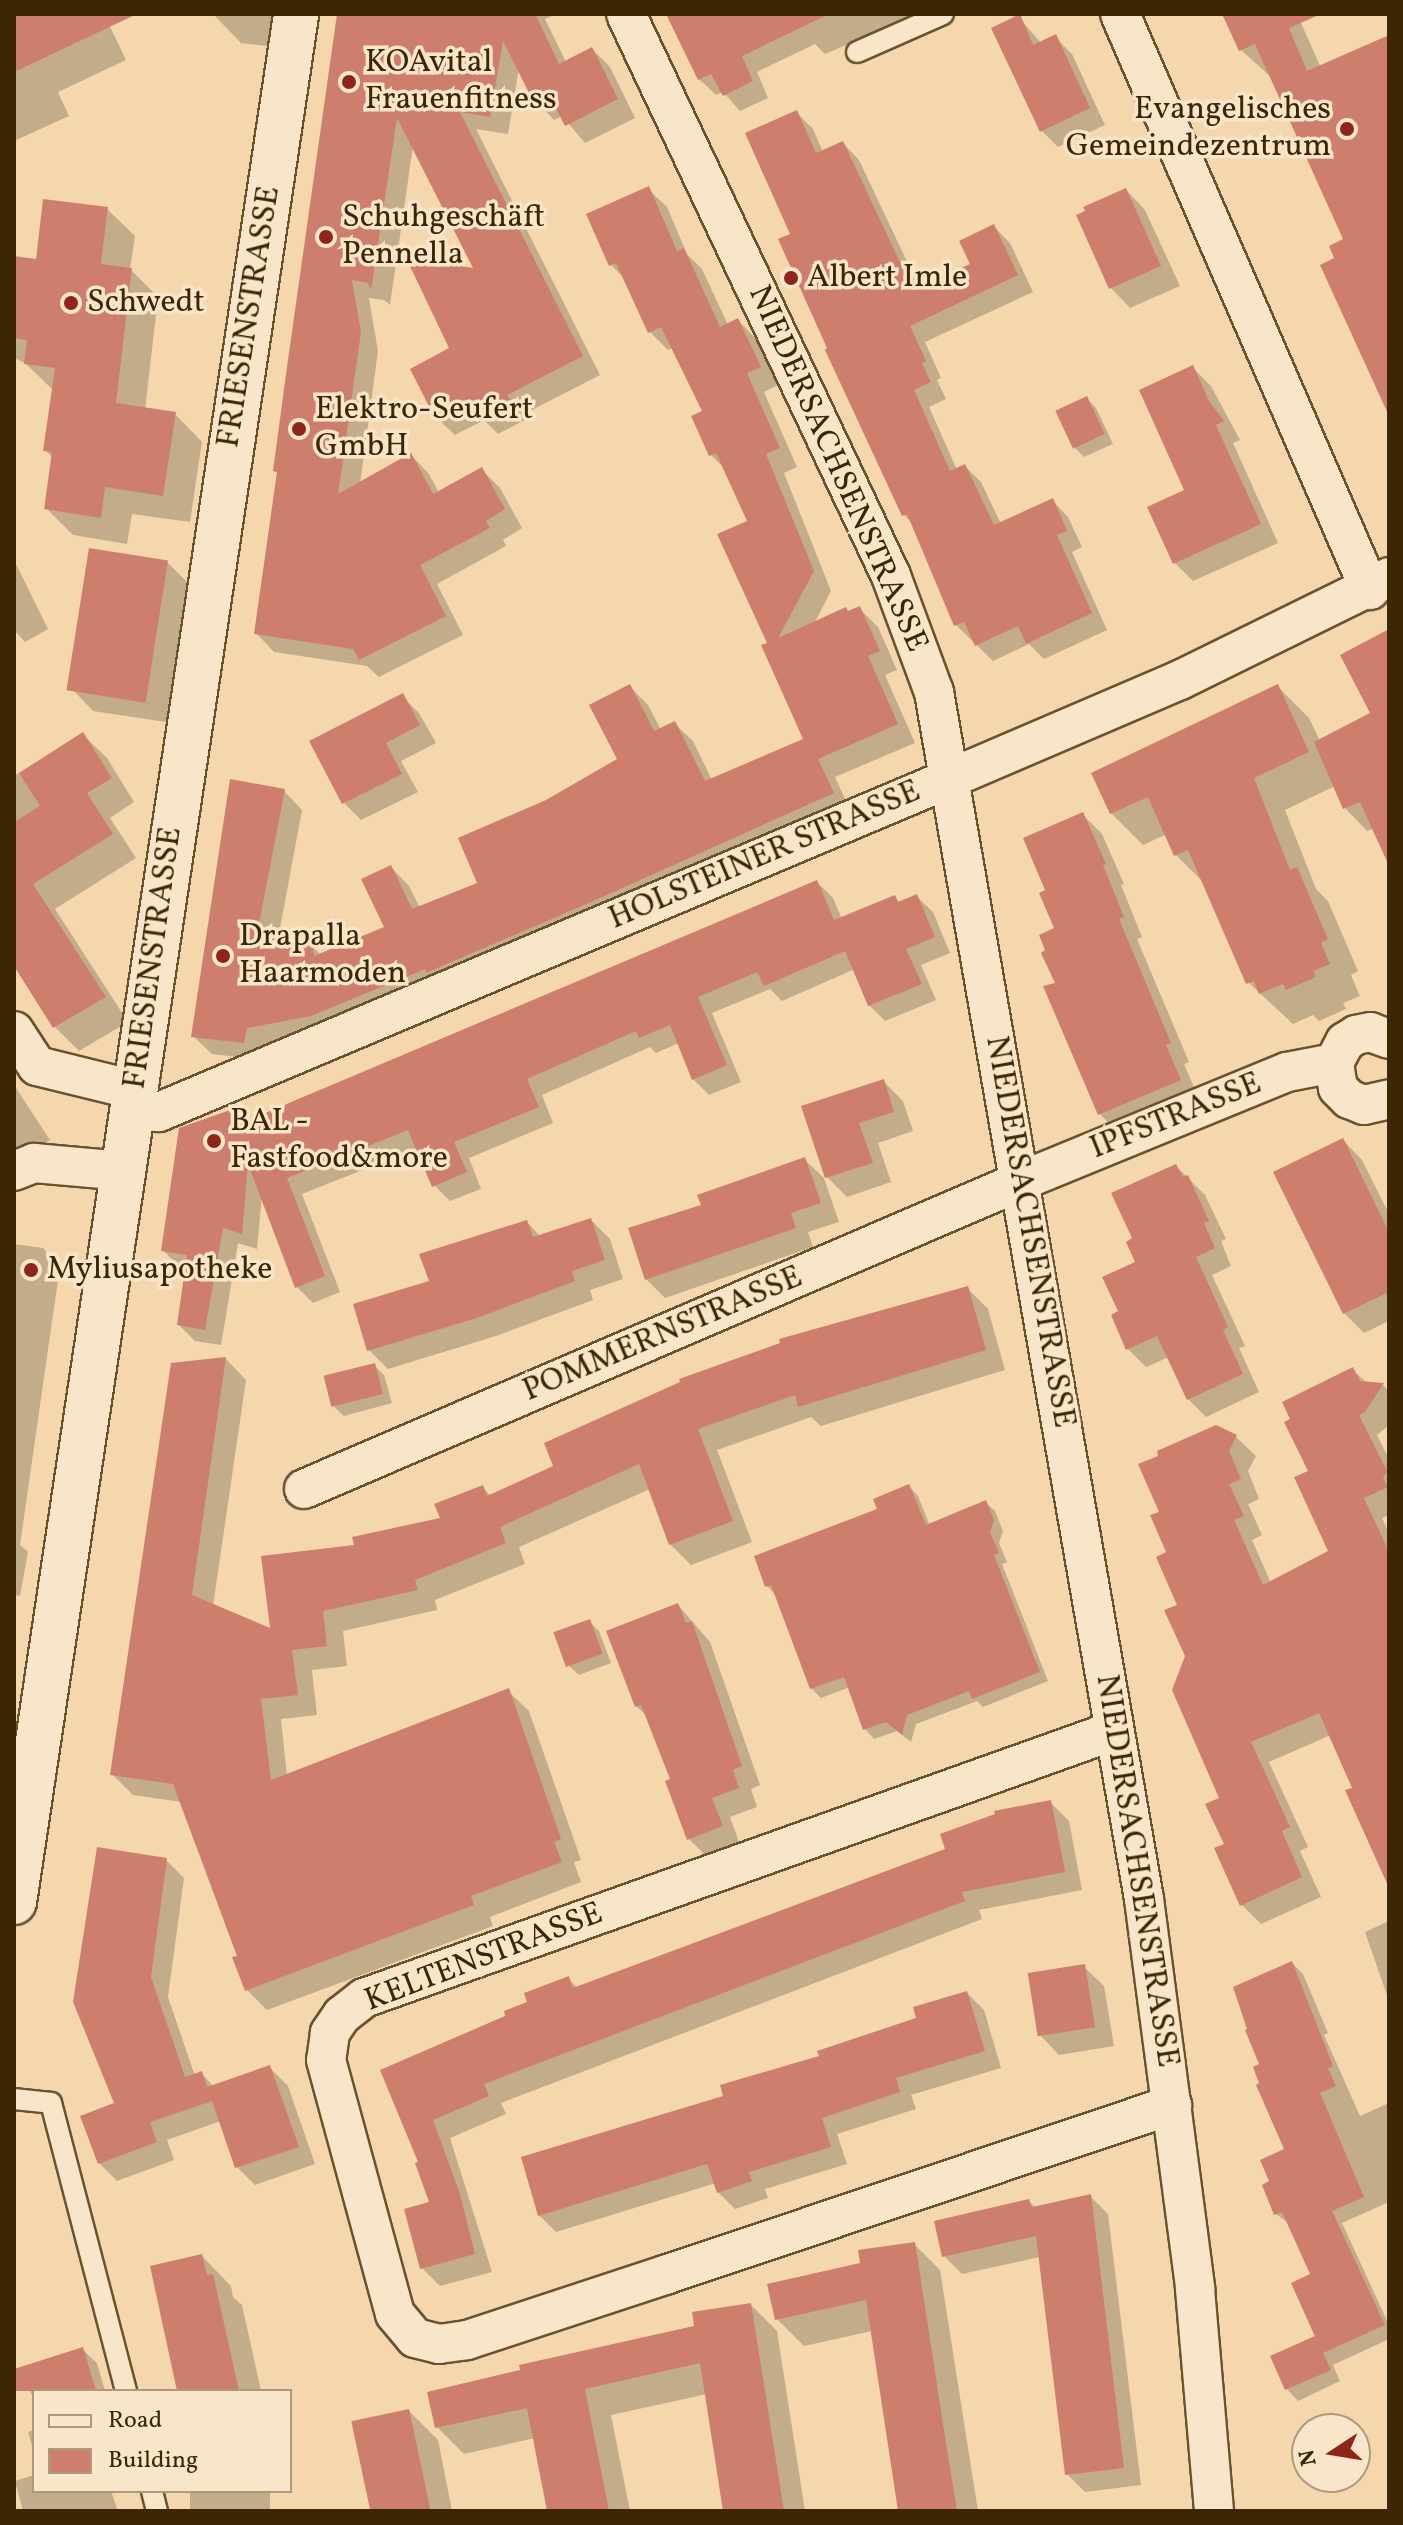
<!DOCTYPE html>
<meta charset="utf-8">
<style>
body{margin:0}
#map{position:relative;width:1403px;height:2525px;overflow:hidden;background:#f4d7ad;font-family:Vollkorn,serif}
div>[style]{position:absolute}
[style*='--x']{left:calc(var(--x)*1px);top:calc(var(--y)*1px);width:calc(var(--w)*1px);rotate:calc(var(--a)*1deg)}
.shadow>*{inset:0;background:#0003;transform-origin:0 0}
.building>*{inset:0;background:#ce7e6d;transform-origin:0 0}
.roads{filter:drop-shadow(2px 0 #6a522e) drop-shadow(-2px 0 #6a522e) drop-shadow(0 2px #6a522e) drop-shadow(0 -2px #6a522e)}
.service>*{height:20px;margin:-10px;padding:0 10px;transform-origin:10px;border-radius:10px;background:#f8e5ca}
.minor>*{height:38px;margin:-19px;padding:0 19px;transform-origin:19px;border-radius:19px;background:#f8e5ca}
.secondary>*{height:44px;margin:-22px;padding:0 22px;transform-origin:22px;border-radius:22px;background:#f8e5ca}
.dots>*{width:22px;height:22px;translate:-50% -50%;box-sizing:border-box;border:4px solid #f8e5ca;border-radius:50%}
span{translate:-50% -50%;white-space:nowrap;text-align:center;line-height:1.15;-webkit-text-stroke:7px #f8e5ca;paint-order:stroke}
.poi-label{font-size:32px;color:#3c2604}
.left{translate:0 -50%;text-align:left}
.right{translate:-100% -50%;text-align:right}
.street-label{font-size:32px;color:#3c2604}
.frame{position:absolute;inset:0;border:16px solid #3c2604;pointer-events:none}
.legend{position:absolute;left:32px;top:2389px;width:260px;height:104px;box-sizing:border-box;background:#f8e5ca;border:2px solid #ad997b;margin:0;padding:10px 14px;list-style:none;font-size:24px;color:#3c2604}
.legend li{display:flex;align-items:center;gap:16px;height:40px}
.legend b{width:40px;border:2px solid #ad997b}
.north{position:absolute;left:1291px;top:2413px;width:80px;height:80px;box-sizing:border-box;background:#f8e5ca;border:2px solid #ad997b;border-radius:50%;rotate:258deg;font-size:22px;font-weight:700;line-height:32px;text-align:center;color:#3c2604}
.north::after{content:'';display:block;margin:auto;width:28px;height:36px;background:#8f2418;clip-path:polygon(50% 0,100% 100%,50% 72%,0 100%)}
</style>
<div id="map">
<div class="shadow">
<i style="clip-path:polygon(14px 14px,104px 14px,126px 60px,58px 92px,69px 116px,14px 141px)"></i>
<i style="clip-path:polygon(213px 14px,303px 14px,298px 50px,241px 43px)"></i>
<i style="clip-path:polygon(338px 14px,556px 14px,545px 19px,566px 62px,592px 49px,610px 67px,635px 118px,585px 143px,562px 116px,554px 120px,536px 101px,519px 68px,508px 134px,476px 129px,600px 375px,524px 414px,527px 419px,498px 434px,484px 420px,455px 435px,436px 417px,451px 349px,477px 270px,413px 146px,390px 305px,384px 300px,369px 298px,378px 351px,360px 484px,411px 455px,429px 474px,439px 493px,482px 470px,500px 488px,522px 528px,503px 540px,506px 546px,437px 584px,463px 635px,379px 677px,367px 666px,274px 652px,256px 633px)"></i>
<i style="clip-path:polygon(667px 14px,919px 14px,825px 54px,815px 44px,757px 72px,768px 98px,740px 111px,723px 92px,716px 95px,699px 79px)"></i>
<i style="clip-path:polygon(1224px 14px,1297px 14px,1321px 68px,1389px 37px,1389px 394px,1337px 259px,1345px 240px,1273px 79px,1241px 50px)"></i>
<i style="clip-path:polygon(1022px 21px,1041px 43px,1055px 37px,1072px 54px,1105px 125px,1058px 147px,1041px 130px)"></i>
<i style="clip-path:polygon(797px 113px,813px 129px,823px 152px,843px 143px,859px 160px,920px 289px,973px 265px,993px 226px,1010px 243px,1033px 292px,925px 342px,941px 378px,937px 380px,946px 399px,929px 407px,957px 470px,965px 466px,981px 482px,1001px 524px,1052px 500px,1068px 517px,1082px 547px,1072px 552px,1107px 630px,1044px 659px,1029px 644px,993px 661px,956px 625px,913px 524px,904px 515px,830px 349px,792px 235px)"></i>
<i style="clip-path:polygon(648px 189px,667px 207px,687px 254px,702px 269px,728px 325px,738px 320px,756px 339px,778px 385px,764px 392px,797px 467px,784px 473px,831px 591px,814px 624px,859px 608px,878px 627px,897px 670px,885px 675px,915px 743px,835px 777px,851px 812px,330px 1033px,265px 1046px,262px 1060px,212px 1054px,193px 1036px,284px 791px,302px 810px,278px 939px,311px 945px,321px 955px,387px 928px,391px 867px,409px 886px,420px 908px,480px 884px,547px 801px,620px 760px,629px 686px,648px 705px,661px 730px,674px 723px,693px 741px,712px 780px,805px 740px,769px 644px,750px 522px,726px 470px,711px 455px,704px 412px,673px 348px,668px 350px,650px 332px,627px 281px,611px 265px)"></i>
<i style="clip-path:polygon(1126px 190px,1145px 210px,1180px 286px,1130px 308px,1111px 288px)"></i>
<i style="clip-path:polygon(107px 209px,135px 236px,130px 269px,158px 297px,145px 410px,175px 414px,202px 442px,190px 522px,132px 514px,127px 544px,73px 535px,46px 508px,53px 458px,45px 450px,54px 391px,25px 363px,14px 358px,14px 258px,38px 261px)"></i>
<i style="clip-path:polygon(1193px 368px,1211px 386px,1240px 440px,1233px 443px,1278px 543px,1193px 581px,1175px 563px,1187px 491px)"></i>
<i style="clip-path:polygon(1086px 398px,1096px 408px,1113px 444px,1084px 457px,1075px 448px)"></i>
<i style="clip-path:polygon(14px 560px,48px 629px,25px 642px,14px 630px)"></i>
<i style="clip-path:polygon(167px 562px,187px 582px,166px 722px,93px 711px,74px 691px)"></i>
<i style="clip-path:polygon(1389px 632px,1389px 862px,1372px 829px,1367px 831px,1345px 808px,1335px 786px,1285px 810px,1316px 889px,1328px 901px,1358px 971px,1351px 975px,1360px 996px,1343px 1003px,1346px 1009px,1319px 1021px,1313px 1015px,1293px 1024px,1248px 982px,1205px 884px,1176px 855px,1167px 834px,1143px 845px,1111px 813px,1277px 686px,1309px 718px,1320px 741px,1373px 714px)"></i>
<i style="clip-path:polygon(402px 696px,419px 713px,436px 743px,401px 761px,418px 792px,361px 820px,344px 803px,311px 741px)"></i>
<i style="clip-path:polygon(83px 735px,107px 758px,134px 802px,110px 818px,136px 858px,55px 909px,128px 1022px,79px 1051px,55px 1027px,14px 961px,14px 776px)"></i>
<i style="clip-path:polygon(1082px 814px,1102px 834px,1124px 884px,1121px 885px,1142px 937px,1137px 939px,1189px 1062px,1184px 1064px,1199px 1099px,1119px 1134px,1100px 1114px,1057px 985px,1056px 929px,1048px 891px)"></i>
<i style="clip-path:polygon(817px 882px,833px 898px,842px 919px,895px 897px,900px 903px,916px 896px,933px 912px,950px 953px,921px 965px,936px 1000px,885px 1021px,869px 1005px,855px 969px,782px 1001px,770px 989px,712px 1013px,741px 1082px,709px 1095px,693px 1079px,679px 1043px,656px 1053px,650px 1047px,542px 1095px,553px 1123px,469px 1158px,481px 1189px,450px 1201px,434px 1185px,418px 1148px,302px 1194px,340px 1292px,313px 1303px,297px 1287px,262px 1195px,257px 1249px,238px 1243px,221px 1345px,195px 1341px,179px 1325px,187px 1268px,179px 1267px,163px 1250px,232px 1111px,245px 1124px)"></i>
<i style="clip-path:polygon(883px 1081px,903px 1101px,913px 1131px,878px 1143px,891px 1182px,847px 1197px,827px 1177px)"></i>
<i style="clip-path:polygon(14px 1085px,50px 1140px,14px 1164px)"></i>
<i style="clip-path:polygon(1343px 1140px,1362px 1160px,1389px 1214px,1389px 1321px,1364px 1333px,1344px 1313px,1276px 1173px)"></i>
<i style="clip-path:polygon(805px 1160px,824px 1178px,839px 1222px,808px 1232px,813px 1247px,665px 1298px,646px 1279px,703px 1207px)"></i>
<i style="clip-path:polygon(1176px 1166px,1205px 1195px,1226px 1239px,1221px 1241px,1231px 1266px,1212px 1275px,1245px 1346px,1239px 1348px,1259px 1392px,1206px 1417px,1188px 1399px,1169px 1357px,1146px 1367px,1128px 1349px,1113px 1316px,1121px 1312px,1138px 1263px,1135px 1239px)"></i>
<i style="clip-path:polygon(591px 1220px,610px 1239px,623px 1279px,590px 1290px,593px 1300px,496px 1336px,388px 1369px,369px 1350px,432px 1283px,527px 1222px,541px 1237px)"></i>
<i style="clip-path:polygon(14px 1244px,43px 1248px,60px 1266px,20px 1545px,28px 1552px,20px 1596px,14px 1595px)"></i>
<i style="clip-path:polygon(967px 1288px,988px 1309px,1005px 1370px,821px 1426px,811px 1417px,717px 1450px,752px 1542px,691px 1565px,670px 1544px,650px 1489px,519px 1547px,525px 1564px,435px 1600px,437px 1610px,343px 1631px,347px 1666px,312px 1670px,317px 1715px,281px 1719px,287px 1776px,508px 1691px,529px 1711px,581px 1860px,574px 1862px,581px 1882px,490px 1917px,493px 1926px,267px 2010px,247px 1990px,240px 1957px,182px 1802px,133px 1795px,112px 1774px,173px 1365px,226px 1359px,246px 1380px,213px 1606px,272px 1631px,357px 1547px,442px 1519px,482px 1487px,491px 1496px)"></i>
<i style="clip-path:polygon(374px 1365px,384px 1375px,392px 1403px,344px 1416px,334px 1407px)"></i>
<i style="clip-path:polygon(1353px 1370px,1367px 1383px,1383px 1385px,1389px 1391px,1389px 1425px,1377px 1435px,1389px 1459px,1389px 1515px,1382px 1518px,1389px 1533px,1389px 1867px,1331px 1735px,1269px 1762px,1308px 1847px,1300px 1851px,1321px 1897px,1261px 1924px,1241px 1904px,1226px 1845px,1222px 1799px,1188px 1656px,1162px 1513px,1216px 1427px,1236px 1437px,1256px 1456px,1248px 1471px,1259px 1499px,1248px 1504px,1262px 1535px,1252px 1540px,1271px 1583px,1331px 1552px,1310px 1472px)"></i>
<i style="clip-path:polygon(909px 1486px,918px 1496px,930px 1526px,985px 1502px,995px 1511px,1003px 1531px,999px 1543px,1007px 1562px,1002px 1564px,1048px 1681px,983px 1707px,977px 1701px,916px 1724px,911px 1742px,897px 1731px,874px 1739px,865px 1729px,850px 1687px,821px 1698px,811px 1688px,777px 1596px,767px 1586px)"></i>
<i style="clip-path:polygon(678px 1605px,710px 1642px,760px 1785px,751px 1789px,757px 1807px,730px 1817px,740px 1845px,708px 1858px,689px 1839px,672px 1780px,648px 1717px,636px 1706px)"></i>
<i style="clip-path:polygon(589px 1621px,599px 1631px,611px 1663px,579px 1675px,569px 1666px)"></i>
<i style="clip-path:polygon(1050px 1802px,1069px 1821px,1082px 1890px,979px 1910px,982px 1919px,501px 2103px,506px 2114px,450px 2138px,492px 2272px,440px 2286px,422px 2268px,431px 2204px,421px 2163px,382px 2071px,507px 2017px,568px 1979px,578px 1988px,947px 1850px)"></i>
<i style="clip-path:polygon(166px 1860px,184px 1878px,168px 1997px,195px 2076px,201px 2073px,214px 2087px,270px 2068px,288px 2086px,315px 2164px,255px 2185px,237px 2167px,221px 2121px,167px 2140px,174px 2160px,117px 2181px,99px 2163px,117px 2104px)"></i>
<i style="clip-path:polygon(1389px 1921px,1389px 2001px,1365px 1932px)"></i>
<i style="clip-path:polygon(1292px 1963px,1303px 1974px,1328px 2033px,1324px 2035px,1360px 2116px,1389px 2103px,1389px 2202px,1342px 2223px,1389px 2325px,1389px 2339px,1333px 2365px,1340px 2381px,1298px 2401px,1287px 2389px,1273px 2357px,1321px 2344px,1313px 2275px,1290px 2224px,1276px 2214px,1272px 2182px,1287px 2150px,1262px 2084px,1262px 2065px)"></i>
<i style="clip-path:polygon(1084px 1967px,1104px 1986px,1114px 2046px,1059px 2055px,1040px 2035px)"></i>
<i style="clip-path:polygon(967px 1993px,984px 2010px,1001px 2068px,911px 2095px,916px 2109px,837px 2134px,847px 2164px,765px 2189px,768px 2198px,735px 2209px,718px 2192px,716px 2183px,556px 2232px,539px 2215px,726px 2097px,919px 2019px)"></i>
<i style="clip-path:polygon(1090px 2196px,1108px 2214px,1141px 2485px,1085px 2492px,1067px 2474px,1040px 2257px,962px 2274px,944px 2256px,1029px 2201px,1036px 2208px)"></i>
<i style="clip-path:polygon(914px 2244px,940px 2270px,978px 2511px,900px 2511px,872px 2331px,804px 2346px,777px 2319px,862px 2264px)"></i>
<i style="clip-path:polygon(202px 2256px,231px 2286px,233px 2297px,242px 2305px,261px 2391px,180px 2391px)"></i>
<i style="clip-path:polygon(751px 2305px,777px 2331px,805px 2511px,725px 2511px,707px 2394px,611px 2415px,630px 2511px,549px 2511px,535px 2438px,464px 2454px,437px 2427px)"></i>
<i style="clip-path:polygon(82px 2349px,97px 2363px,105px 2391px,34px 2391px,34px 2402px,23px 2368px)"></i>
<i style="clip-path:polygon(409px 2411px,438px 2440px,452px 2511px,371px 2511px)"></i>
<i style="clip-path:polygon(34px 2430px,34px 2452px,28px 2432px)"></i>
<i style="clip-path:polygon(34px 2475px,34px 2491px,111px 2491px,118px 2511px,23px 2511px,15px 2481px)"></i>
<i style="left:190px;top:2491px;width:80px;height:20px"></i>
</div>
<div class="building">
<i style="clip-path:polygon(14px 14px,137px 14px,14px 72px)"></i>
<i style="clip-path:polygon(337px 14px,535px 14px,559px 64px,592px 47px,618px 99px,565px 126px,549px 95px,534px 103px,503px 41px,490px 117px,460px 112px,583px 356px,507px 395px,510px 400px,478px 417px,469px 400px,435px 418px,410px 369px,449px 348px,406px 258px,473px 268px,397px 118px,371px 290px,368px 283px,352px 280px,361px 332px,338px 494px,411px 453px,433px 494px,482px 467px,505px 509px,486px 521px,490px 528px,420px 565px,446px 616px,359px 660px,353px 649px,254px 634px,277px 472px,273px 471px,287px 367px)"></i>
<i style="clip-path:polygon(666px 14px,829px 14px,742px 56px,753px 81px,723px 96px,711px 74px,698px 80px)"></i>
<i style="clip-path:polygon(1020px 14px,1033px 45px,1056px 34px,1090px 108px,1040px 132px,991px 28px)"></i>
<i style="clip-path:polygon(1222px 14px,1321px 14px,1289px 28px,1307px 71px,1389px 35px,1389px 416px,1320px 265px,1334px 258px,1329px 246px,1343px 239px,1255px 44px,1239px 51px)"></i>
<i style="clip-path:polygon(797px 110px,816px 153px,843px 141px,913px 290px,970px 264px,959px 241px,994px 224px,1018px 275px,910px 326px,926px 361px,922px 363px,931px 382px,914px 390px,950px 471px,965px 464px,994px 525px,1053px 498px,1067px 531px,1057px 535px,1092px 613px,1026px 644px,1018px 626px,975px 646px,964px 622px,954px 626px,907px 514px,902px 516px,825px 350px,827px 348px,778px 239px,790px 234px,745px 133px)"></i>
<i style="clip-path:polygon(649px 186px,677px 251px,684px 248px,720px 327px,738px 318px,761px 367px,747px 373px,780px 448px,766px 454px,814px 571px,778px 638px,846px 607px,848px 611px,860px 606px,880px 651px,868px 656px,898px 724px,818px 759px,834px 793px,591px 902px,426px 973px,425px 969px,311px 1016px,247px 1028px,244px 1043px,191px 1037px,230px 779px,285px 789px,257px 934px,312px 943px,314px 956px,384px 927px,361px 879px,391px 865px,412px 909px,477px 883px,458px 838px,546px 800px,617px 759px,589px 705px,630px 684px,654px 731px,675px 721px,705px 781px,803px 739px,761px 645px,767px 643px,717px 534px,747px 521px,716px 453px,709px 456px,691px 416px,702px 411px,661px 327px,648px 333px,616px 263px,609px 266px,586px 214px)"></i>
<i style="clip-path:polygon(1126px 188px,1161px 266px,1109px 289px,1076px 215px,1085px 211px,1083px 207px)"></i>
<i style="clip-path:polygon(43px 199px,108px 207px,101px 264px,132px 268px,116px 403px,176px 412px,163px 496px,105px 487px,101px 518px,44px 509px,52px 452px,43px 451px,55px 368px,24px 364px,27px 340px,14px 338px,14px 256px,36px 259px)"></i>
<i style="clip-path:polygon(1193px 365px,1209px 401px,1224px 421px,1216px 425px,1261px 524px,1173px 564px,1147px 507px,1184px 490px,1139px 390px)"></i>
<i style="left:1087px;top:396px;width:42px;height:35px;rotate:65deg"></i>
<i style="left:89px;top:548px;width:80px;height:144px;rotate:9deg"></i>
<i style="clip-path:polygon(1389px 629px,1389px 866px,1360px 802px,1343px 809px,1314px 742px,1370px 713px,1340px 655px)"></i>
<i style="clip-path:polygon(1278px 684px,1309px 752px,1254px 778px,1290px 870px,1297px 867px,1328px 939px,1321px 943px,1330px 964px,1313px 971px,1316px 977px,1286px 990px,1283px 984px,1259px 994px,1254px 981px,1246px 984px,1188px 850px,1174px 856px,1148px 797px,1110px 814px,1091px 773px)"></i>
<i style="clip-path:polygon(403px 693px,420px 725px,386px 743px,402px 774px,342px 804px,309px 741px)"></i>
<i style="clip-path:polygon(83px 732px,112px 778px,87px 793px,113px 834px,33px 884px,106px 997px,53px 1028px,14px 966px,14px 822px,40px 806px,19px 773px)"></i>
<i style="clip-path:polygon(1083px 812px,1106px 864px,1103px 865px,1124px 917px,1119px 919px,1171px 1043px,1166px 1045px,1181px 1080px,1098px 1115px,1043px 986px,1055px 983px,1041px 953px,1045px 950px,1039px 935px,1054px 928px,1039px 893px,1045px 890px,1023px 838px)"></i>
<i style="clip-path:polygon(817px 880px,834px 920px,895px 895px,898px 902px,917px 894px,935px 937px,906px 949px,922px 984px,868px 1006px,845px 951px,764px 986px,757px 972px,698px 997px,727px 1065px,692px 1080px,670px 1025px,639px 1038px,636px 1031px,527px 1079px,539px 1107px,454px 1142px,467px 1172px,432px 1187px,408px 1130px,287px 1178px,325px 1276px,295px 1288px,248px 1164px,242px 1234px,223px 1228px,205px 1330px,177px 1325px,187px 1255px,161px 1251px,179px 1128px,233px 1109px,230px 1128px)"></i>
<i style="clip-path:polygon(884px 1079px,894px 1112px,859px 1123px,873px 1163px,825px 1178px,801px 1106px)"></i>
<i style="clip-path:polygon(1343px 1138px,1389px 1232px,1389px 1292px,1343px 1314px,1273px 1172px)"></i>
<i style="clip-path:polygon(805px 1157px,821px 1203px,791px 1213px,796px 1228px,645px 1280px,628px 1228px,701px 1205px,697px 1195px)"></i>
<i style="clip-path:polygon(1176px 1164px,1183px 1177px,1188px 1175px,1209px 1221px,1204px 1223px,1215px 1248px,1196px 1257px,1228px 1327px,1223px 1330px,1243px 1374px,1187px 1400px,1157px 1336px,1126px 1350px,1111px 1315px,1118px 1311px,1102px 1277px,1135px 1262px,1126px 1242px,1132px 1238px,1111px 1193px)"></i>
<i style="clip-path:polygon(591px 1218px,605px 1260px,572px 1271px,575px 1281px,477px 1318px,367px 1351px,353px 1304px,429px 1281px,419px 1254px,527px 1220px,533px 1237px)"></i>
<i style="clip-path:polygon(968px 1286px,986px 1350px,798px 1407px,795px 1395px,698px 1429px,733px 1521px,669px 1545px,639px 1464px,500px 1527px,506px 1543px,415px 1580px,418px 1590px,323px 1611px,327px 1646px,292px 1650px,298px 1695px,261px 1699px,271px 1780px,509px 1688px,561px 1839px,554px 1842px,562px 1862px,471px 1896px,474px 1905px,245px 1991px,232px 1957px,237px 1956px,173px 1784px,110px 1775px,171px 1363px,226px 1357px,192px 1595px,270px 1628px,261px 1556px,354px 1545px,352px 1537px,440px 1518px,434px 1504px,483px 1485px,487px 1496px,553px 1466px,544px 1443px,680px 1382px,679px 1379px,780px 1343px,779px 1339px)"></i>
<i style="left:375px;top:1363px;width:32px;height:53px;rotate:76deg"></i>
<i style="clip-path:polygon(1353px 1367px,1360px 1381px,1384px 1383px,1365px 1412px,1359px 1415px,1387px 1471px,1383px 1478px,1388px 1487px,1364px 1498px,1389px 1552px,1389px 1888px,1345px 1790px,1352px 1788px,1319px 1713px,1251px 1742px,1290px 1827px,1282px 1831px,1302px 1877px,1240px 1906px,1214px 1848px,1224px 1844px,1205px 1804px,1219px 1798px,1172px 1690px,1185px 1656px,1164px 1610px,1177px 1605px,1156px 1557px,1166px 1552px,1150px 1515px,1159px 1512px,1138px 1464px,1158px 1456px,1157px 1451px,1216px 1425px,1237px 1435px,1229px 1451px,1241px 1479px,1229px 1484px,1244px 1516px,1234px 1520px,1263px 1585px,1328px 1551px,1294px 1477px,1308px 1471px,1284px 1422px,1290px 1419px,1282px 1402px)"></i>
<i style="clip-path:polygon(909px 1484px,926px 1525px,986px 1500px,994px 1520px,990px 1532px,999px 1553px,994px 1555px,1040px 1672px,972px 1699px,969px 1691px,907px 1715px,902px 1735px,886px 1722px,863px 1730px,844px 1677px,810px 1689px,771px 1585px,765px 1587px,754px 1556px,877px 1509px,873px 1499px)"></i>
<i style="clip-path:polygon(678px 1603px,686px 1623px,692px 1621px,742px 1766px,733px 1770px,739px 1788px,712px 1798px,723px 1826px,687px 1840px,665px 1781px,670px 1779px,641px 1705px,635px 1707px,606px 1631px)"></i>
<i style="left:590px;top:1619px;width:37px;height:39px;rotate:70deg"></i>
<i style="clip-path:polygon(1051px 1800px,1065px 1872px,962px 1892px,965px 1901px,484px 2084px,489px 2096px,433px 2120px,460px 2194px,475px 2254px,420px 2269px,404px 2209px,429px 2202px,415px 2163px,418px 2162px,380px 2070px,505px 2016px,504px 2011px,527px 2002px,524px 1993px,569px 1976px,573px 1988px,945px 1849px,940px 1834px,995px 1814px,994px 1811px)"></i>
<i style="clip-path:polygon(97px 1847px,167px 1858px,151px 1977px,185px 2077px,202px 2071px,207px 2087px,270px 2065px,299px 2147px,235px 2168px,212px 2101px,150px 2122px,157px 2142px,98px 2164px,80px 2116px,114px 2103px,73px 2002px)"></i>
<i style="clip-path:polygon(1292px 1961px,1333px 2066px,1328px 2068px,1336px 2086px,1320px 2093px,1364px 2197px,1332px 2211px,1385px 2325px,1323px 2353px,1331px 2370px,1285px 2390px,1270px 2356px,1315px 2336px,1321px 2350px,1291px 2283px,1310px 2274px,1282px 2212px,1274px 2215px,1262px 2185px,1269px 2181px,1260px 2160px,1284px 2149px,1256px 2085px,1259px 2083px,1253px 2067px,1259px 2064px,1245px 2030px,1247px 2029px,1233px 1987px)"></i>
<i style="left:1085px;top:1964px;width:64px;height:58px;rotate:81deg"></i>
<i style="clip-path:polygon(967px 1991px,985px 2051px,896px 2078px,900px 2092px,822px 2118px,831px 2147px,749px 2172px,752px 2181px,717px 2193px,707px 2164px,538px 2216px,521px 2157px,723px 2096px,720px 2085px,819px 2056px,817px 2051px,916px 2018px,913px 2007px)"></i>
<i style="clip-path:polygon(1091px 2194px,1124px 2468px,1065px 2475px,1036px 2236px,942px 2257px,934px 2221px,1029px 2199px,1033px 2211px,1032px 2207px)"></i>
<i style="clip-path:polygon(915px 2242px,943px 2424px,957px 2511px,898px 2511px,866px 2300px,775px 2320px,767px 2284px,860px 2263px,858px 2250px)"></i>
<i style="clip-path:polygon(202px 2254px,207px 2275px,213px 2274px,239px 2391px,177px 2391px,150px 2266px)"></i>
<i style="clip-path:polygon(751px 2303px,784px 2511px,723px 2511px,700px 2363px,585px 2389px,609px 2511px,547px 2511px,527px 2408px,435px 2428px,427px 2392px,520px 2370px,519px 2365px,694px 2326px,692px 2312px)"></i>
<i style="clip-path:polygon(83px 2347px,96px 2391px,14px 2391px,14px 2369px)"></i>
<i style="left:409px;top:2409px;width:104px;height:59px;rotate:78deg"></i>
</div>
<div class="roads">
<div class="service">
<i style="--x:857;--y:52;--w:94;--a:-23.8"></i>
<i style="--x:14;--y:2099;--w:37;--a:6"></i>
<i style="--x:51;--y:2103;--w:298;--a:75.4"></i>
<i style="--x:152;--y:2491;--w:21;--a:76"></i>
</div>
<div class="minor">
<i style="--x:626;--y:14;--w:621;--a:64.75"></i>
<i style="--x:891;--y:576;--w:124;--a:69.7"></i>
<i style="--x:934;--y:692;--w:1225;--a:80.13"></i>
<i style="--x:1144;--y:1899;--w:393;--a:82.5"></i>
<i style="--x:1195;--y:2289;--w:223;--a:85.1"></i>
<i style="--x:1120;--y:14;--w:628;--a:66.54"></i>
<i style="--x:14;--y:1031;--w:42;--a:56.7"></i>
<i style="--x:37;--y:1066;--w:101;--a:13.8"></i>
<i style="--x:1389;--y:1039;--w:20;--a:-160"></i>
<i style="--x:1370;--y:1032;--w:14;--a:168"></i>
<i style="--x:1356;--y:1035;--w:13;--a:148"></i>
<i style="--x:1345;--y:1042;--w:24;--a:118"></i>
<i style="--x:1334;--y:1063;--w:25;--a:81"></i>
<i style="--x:1338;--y:1088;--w:16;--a:45"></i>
<i style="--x:1349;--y:1099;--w:16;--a:22"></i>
<i style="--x:1364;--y:1105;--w:26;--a:-13"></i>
<i style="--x:132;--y:1111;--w:27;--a:2"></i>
<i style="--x:159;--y:1112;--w:860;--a:-22.87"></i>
<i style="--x:951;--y:778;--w:249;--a:-23.2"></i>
<i style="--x:1180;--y:680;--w:233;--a:-26.2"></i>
<i style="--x:14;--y:1171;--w:22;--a:-22"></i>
<i style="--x:34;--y:1163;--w:89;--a:5.1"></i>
<i style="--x:304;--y:1489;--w:780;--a:-23.25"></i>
<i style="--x:1021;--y:1181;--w:287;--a:-22.3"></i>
<i style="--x:1287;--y:1072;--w:48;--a:-10.8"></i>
<i style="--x:1113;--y:1731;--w:795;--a:160.38"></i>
<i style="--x:364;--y:1998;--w:28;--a:142"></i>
<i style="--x:342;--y:2015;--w:22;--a:124"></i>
<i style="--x:330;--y:2033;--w:27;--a:98"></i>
<i style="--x:326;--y:2060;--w:263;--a:74.8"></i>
<i style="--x:395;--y:2314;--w:31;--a:50"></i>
<i style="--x:415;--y:2338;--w:25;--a:14"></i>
<i style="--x:439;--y:2344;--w:28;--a:-8"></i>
<i style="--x:467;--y:2340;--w:208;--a:-18.2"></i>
<i style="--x:665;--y:2275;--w:535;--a:-18.54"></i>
</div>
<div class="secondary">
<i style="--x:14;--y:1902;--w:1909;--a:-81.5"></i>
</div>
</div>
<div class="dots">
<i style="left:349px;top:82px;background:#8f2418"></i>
<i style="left:1347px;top:129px;background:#8f2418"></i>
<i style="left:326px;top:237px;background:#8f2418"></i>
<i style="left:791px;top:278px;background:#8f2418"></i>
<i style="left:71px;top:303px;background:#8f2418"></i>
<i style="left:299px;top:429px;background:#8f2418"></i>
<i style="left:223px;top:956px;background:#8f2418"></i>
<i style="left:214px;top:1141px;background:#8f2418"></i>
<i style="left:31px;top:1270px;background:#8f2418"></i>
</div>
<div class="poi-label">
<span class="left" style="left:365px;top:82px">KOAvital<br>Frauenfitness</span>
<span class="right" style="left:1331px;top:129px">Evangelisches<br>Gemeindezentrum</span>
<span class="left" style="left:342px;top:237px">Schuhgeschäft<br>Pennella</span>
<span class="left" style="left:807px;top:278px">Albert Imle</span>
<span class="left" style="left:87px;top:303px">Schwedt</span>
<span class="left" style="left:315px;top:429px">Elektro-Seufert<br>GmbH</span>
<span class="left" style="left:239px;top:956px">Drapalla<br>Haarmoden</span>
<span class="left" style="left:230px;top:1141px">BAL -<br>Fastfood&amp;more</span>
<span class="left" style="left:47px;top:1270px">Myliusapotheke</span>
</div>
<div class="street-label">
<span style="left:250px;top:317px;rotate:-81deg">FRIESENSTRASSE</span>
<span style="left:837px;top:469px;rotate:66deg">NIEDERSACHSENSTRASSE</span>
<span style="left:765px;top:856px;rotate:-23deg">HOLSTEINER STRASSE</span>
<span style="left:154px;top:958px;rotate:-82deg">FRIESENSTRASSE</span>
<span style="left:1176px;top:1117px;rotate:-22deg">IPFSTRASSE</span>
<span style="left:1029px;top:1232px;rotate:80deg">NIEDERSACHSENSTRASSE</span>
<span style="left:663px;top:1335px;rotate:-23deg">POMMERNSTRASSE</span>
<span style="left:1136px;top:1871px;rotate:81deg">NIEDERSACHSENSTRASSE</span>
<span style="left:484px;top:1958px;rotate:-21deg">KELTENSTRASSE</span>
</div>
<div class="frame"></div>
<ul class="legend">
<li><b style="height:10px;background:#f8e5ca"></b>Road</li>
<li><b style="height:22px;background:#ce7e6d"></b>Building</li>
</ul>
<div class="north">N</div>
</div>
